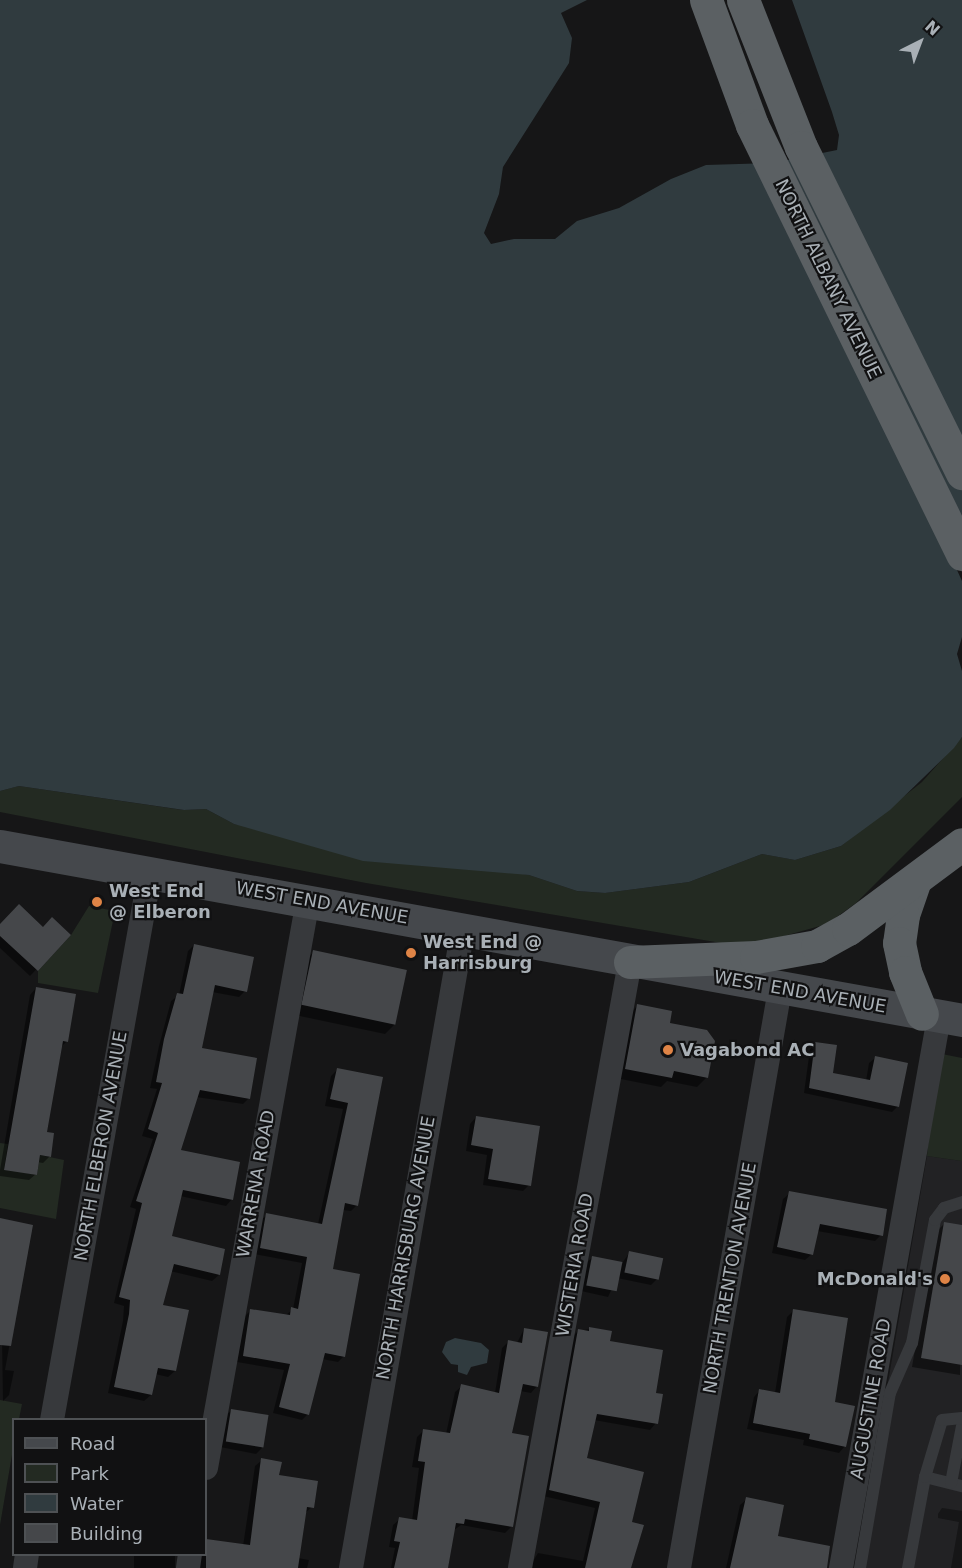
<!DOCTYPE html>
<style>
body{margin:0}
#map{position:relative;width:962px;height:1568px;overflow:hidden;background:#161617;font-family:"DejaVu Sans",sans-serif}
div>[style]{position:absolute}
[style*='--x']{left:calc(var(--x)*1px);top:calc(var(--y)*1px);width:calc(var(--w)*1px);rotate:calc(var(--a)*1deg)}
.built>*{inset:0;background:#222224}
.green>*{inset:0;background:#232a22}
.water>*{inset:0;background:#303b3f}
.shadow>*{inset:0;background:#0007;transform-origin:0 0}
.building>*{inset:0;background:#45474a;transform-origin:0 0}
.service>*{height:12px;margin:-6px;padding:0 6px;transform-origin:6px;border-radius:6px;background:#37393c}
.minor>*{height:24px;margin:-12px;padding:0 12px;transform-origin:12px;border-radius:12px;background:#37393c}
.secondary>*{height:33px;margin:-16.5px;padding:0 16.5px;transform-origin:16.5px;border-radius:16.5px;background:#45484c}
.trunk>*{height:33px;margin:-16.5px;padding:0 16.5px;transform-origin:16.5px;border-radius:16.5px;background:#5b6063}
.dots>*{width:16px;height:16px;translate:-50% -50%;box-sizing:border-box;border:3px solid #111112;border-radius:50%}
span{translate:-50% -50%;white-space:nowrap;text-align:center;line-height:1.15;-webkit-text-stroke:4.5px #111112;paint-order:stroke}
.street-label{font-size:18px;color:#a9b0b6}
.poi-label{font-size:18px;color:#a9b0b6;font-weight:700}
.left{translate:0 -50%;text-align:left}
.right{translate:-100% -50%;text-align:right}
.legend{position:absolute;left:12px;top:1418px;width:195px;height:138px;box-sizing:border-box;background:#111112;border:2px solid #4e5154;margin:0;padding:8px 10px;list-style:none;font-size:18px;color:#a9b0b6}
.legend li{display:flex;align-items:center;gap:12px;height:30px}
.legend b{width:30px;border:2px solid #4e5154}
.north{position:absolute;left:890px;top:12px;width:60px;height:60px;-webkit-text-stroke:4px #111112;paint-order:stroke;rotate:42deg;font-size:16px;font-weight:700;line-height:24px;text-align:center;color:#a9b0b6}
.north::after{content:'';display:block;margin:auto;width:21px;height:27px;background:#a9b0b6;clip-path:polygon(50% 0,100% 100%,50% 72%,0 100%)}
</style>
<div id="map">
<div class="built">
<i style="clip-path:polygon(927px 1156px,962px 1161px,962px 1511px,942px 1508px,938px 1514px,938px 1518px,959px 1522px,951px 1568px,856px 1568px)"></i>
</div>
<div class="green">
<i style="clip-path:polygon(962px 737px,962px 797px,856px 903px,827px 924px,745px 947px,366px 883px,0 812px,0 791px,19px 786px,183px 810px,206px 809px,234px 824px,529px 875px,577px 891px,605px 893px,689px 882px,762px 854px,795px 860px,841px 846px,922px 782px)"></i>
<i style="clip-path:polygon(89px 906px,115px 911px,98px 993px,38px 983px,38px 971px,71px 935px)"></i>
<i style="clip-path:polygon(937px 1053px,962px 1058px,962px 1161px,927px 1156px)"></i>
<i style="clip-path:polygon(0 1143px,8px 1144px,4px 1169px,37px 1175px,40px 1155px,64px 1160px,56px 1219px,0 1208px)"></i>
<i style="clip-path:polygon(0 1400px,22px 1404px,19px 1419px,14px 1420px,13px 1449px,0 1525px)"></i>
</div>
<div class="water">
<i style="clip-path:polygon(0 0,587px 0,561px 13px,572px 38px,569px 63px,503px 167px,499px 194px,484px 233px,491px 244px,514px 239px,555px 239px,577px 221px,619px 208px,671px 179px,706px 165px,773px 163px,837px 150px,839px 135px,832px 112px,792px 0,962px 0,962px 547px,952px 559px,962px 581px,962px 637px,957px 654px,962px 671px,962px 737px,954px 748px,890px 810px,841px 846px,795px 860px,762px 854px,689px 882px,605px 893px,577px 891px,529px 875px,363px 861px,234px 824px,206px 809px,184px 810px,19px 786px,0 791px)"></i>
<i style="clip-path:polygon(455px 1338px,481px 1343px,489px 1350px,487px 1363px,471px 1367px,467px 1375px,458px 1372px,458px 1365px,451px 1364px,442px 1352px,446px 1342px)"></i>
</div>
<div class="shadow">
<i style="clip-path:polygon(0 926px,69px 935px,30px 976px,0 948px)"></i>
<i style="clip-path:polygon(194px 945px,245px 991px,239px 997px,212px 992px,200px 1050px,249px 1098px,243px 1104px,196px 1097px,179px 1151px,232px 1199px,226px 1206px,180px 1196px,170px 1237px,219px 1275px,212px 1281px,170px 1271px,161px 1306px,175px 1371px,168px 1377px,155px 1374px,151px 1395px,144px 1401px,108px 1393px,123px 1321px,124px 1306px,114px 1303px,136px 1209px,130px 1207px,153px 1139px,142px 1136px,157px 1089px,150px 1088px,159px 1046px,171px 1001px,179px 995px,188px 951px)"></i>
<i style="clip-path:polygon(314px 952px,395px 1024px,385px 1034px,295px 1015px,304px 961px)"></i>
<i style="clip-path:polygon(36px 988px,67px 1041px,60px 1048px,45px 1133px,50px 1156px,43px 1163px,37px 1162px,36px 1174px,29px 1180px,0 1176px,0 1170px,30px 995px)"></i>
<i style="clip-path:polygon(637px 1006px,669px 1024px,707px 1077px,697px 1087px,667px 1081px,661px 1087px,616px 1078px,628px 1016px)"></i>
<i style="clip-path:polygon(816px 1044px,832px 1074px,866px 1081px,869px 1063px,875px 1058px,898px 1106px,892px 1112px,804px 1093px,810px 1049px)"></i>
<i style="clip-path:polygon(337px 1070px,382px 1079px,357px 1205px,351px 1211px,343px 1210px,331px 1270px,344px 1356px,338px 1362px,322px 1359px,308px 1414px,302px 1420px,273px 1413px,284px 1370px,237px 1362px,244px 1317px,251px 1310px,285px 1316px,293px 1309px,302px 1263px,254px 1254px,260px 1221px,267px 1215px,318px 1224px,343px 1109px,325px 1106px,331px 1076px)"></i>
<i style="clip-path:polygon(476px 1117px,529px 1185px,523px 1191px,483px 1185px,487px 1155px,466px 1151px,470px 1124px)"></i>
<i style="clip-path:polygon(790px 1193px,881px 1235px,875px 1241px,817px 1231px,812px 1254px,805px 1260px,772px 1253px,783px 1199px)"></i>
<i style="clip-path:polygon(0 1220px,31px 1226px,5px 1370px,14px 1371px,9px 1395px,3px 1401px)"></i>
<i style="clip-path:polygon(944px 1224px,962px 1227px,960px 1375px,912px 1367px,935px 1233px)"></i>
<i style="clip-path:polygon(630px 1252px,657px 1279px,651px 1285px,617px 1278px,608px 1297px,581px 1291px,586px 1263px,593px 1257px,622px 1263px)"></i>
<i style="clip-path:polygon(793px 1311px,833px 1403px,845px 1446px,839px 1453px,803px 1445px,804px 1440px,747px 1429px,754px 1397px,760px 1390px,775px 1393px,787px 1317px)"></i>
<i style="clip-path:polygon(524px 1329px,537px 1386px,531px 1393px,520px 1391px,510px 1434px,512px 1526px,505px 1533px,461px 1525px,454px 1530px,447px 1568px,391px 1568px,395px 1548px,389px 1547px,393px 1525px,400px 1519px,412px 1521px,419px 1468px,412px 1467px,417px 1437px,424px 1430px,446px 1434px,455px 1392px,462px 1386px,495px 1393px,502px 1348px,508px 1342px,517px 1343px)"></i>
<i style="clip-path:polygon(590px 1329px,608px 1343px,654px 1394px,656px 1423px,650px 1430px,594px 1420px,586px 1459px,630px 1523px,642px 1526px,635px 1555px,629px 1568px,529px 1568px,538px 1553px,583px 1561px,595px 1508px,543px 1496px,572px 1337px,578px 1331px)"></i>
<i style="clip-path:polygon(232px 1410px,262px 1448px,256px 1454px,220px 1447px,225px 1416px)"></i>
<i style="clip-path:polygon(262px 1460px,312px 1507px,305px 1513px,298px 1558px,309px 1560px,307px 1568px,195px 1568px,196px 1554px,206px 1554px,206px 1541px,243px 1546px,255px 1466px)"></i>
<i style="clip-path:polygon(747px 1499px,776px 1537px,826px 1568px,726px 1568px,740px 1505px)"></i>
<i style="left:134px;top:1554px;width:41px;height:14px"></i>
</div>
<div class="building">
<i style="clip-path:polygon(19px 904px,43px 927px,52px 917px,71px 935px,38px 971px,0 936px,0 924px)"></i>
<i style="clip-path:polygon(194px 944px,254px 957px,247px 992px,215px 985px,202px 1048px,257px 1058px,250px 1099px,200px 1090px,181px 1150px,240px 1162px,233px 1200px,183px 1190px,172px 1236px,225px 1249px,220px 1275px,174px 1264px,163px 1305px,189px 1310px,176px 1371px,158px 1368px,152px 1395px,114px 1387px,129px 1314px,130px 1300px,119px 1297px,142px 1203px,136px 1201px,158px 1133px,148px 1129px,162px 1083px,156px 1082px,164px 1039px,177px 993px,183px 994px)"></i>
<i style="left:313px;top:950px;width:96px;height:56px;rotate:12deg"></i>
<i style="clip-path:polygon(36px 987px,76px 994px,68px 1042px,63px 1041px,47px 1132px,54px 1133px,51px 1157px,40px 1155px,37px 1175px,4px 1170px)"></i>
<i style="clip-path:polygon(637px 1004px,672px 1011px,670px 1023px,707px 1030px,715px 1041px,708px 1078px,674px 1071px,672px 1078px,625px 1069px)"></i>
<i style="clip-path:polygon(815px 1042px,837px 1045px,833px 1073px,870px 1080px,875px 1056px,908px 1063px,899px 1107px,809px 1088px)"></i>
<i style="clip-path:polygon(337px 1068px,383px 1077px,358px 1206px,345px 1203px,333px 1269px,360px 1274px,345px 1357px,325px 1353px,309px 1415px,279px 1407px,290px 1364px,243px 1356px,250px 1309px,290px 1315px,291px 1307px,298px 1309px,307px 1257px,260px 1248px,266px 1213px,322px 1224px,348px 1103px,330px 1099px)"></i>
<i style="clip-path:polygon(476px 1116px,540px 1126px,531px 1186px,488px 1179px,493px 1149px,471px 1145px)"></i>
<i style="clip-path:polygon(789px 1191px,887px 1209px,883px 1236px,820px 1224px,813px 1255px,777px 1247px)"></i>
<i style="clip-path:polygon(0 1218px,33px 1225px,11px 1346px,0 1345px)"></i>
<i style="clip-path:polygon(944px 1222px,962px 1225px,962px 1365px,921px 1358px)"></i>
<i style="left:629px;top:1251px;width:35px;height:22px;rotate:12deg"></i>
<i style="left:592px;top:1256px;width:31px;height:30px;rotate:11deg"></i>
<i style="clip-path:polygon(793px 1309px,848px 1318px,835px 1402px,855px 1406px,846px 1447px,809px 1439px,810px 1434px,753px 1423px,759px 1389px,780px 1393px)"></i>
<i style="clip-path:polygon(589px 1327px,612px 1331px,610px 1341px,663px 1350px,656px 1393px,663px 1394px,658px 1424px,597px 1414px,587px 1458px,644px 1472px,632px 1522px,644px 1525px,631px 1568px,585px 1568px,600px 1502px,549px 1490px,578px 1329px,589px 1331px)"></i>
<i style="clip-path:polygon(524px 1328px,548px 1332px,538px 1387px,523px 1384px,512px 1433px,529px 1436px,513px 1527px,465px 1519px,464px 1524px,456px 1523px,448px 1568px,394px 1568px,400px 1542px,394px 1541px,399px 1517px,417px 1520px,425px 1462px,418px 1461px,423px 1429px,450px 1433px,461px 1384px,499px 1393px,508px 1340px,522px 1343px)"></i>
<i style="left:231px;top:1409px;width:38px;height:33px;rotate:9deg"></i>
<i style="clip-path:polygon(261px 1458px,282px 1462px,279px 1475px,318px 1481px,314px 1508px,307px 1507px,298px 1568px,206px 1568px,206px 1539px,250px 1545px)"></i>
<i style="clip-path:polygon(746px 1497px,784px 1505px,778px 1536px,830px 1546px,827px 1568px,730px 1568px)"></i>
</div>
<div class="service">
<i style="--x:925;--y:1477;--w:38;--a:14"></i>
<i style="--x:951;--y:1483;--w:58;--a:-79.1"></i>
<i style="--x:860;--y:1568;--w:178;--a:-80.3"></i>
<i style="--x:890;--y:1393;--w:55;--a:-66.3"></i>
<i style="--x:912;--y:1343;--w:125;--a:-79.4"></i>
<i style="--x:935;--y:1220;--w:15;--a:-53"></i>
<i style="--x:944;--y:1208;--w:19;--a:-18"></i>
<i style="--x:908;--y:1568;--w:93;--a:-79.4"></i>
<i style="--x:925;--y:1477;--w:59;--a:-73.4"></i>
<i style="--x:942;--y:1420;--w:20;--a:-6"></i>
</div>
<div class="minor">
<i style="--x:52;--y:1420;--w:556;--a:-79.84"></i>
<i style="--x:206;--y:1468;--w:577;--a:-79.82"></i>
<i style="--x:25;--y:1568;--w:14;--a:-82"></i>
<i style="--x:188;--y:1568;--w:14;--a:-82"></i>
<i style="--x:351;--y:1568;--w:649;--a:-80.06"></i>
<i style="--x:520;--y:1568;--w:616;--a:-79.71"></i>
<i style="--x:679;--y:1568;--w:588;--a:-80.1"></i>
<i style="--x:841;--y:1568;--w:560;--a:-79.91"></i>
</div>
<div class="secondary">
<i style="--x:0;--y:846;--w:978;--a:10.25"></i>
</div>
<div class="trunk">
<i style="--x:706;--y:0;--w:133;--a:69.8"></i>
<i style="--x:752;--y:125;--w:478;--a:63.9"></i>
<i style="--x:743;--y:0;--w:158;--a:68.5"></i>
<i style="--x:801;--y:147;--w:364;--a:63.7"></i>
<i style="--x:915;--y:880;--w:37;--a:109"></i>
<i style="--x:903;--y:915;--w:28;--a:98"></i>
<i style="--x:899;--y:943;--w:30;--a:78"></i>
<i style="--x:905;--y:972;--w:45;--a:68"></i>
<i style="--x:630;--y:962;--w:126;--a:-2.3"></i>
<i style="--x:756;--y:957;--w:62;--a:-10.2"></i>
<i style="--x:817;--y:946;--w:35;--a:-29"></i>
<i style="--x:848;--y:929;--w:142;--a:-36.7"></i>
</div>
<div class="dots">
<i style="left:97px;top:902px;background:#df8446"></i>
<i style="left:411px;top:953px;background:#df8446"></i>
<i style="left:668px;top:1050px;background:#df8446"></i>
<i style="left:945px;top:1279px;background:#df8446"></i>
</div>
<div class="street-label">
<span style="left:828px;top:279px;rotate:64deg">NORTH ALBANY AVENUE</span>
<span style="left:322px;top:903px;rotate:10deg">WEST END AVENUE</span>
<span style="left:800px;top:992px;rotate:10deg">WEST END AVENUE</span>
<span style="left:101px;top:1146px;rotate:-80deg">NORTH ELBERON AVENUE</span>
<span style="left:256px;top:1184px;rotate:-80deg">WARRENA ROAD</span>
<span style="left:406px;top:1248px;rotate:-80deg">NORTH HARRISBURG AVENUE</span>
<span style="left:575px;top:1265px;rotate:-80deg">WISTERIA ROAD</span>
<span style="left:730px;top:1278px;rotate:-80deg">NORTH TRENTON AVENUE</span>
<span style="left:871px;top:1399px;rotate:-80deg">AUGUSTINE ROAD</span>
</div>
<div class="poi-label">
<span class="left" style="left:109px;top:902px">West End<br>@ Elberon</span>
<span class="left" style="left:423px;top:953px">West End @<br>Harrisburg</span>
<span class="left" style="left:680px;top:1050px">Vagabond AC</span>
<span class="right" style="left:933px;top:1279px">McDonald's</span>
</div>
<ul class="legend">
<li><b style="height:8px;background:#45484c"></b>Road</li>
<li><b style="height:16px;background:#232a22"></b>Park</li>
<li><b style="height:16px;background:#303b3f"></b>Water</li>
<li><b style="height:16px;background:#45474a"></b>Building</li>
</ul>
<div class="north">N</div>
</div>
